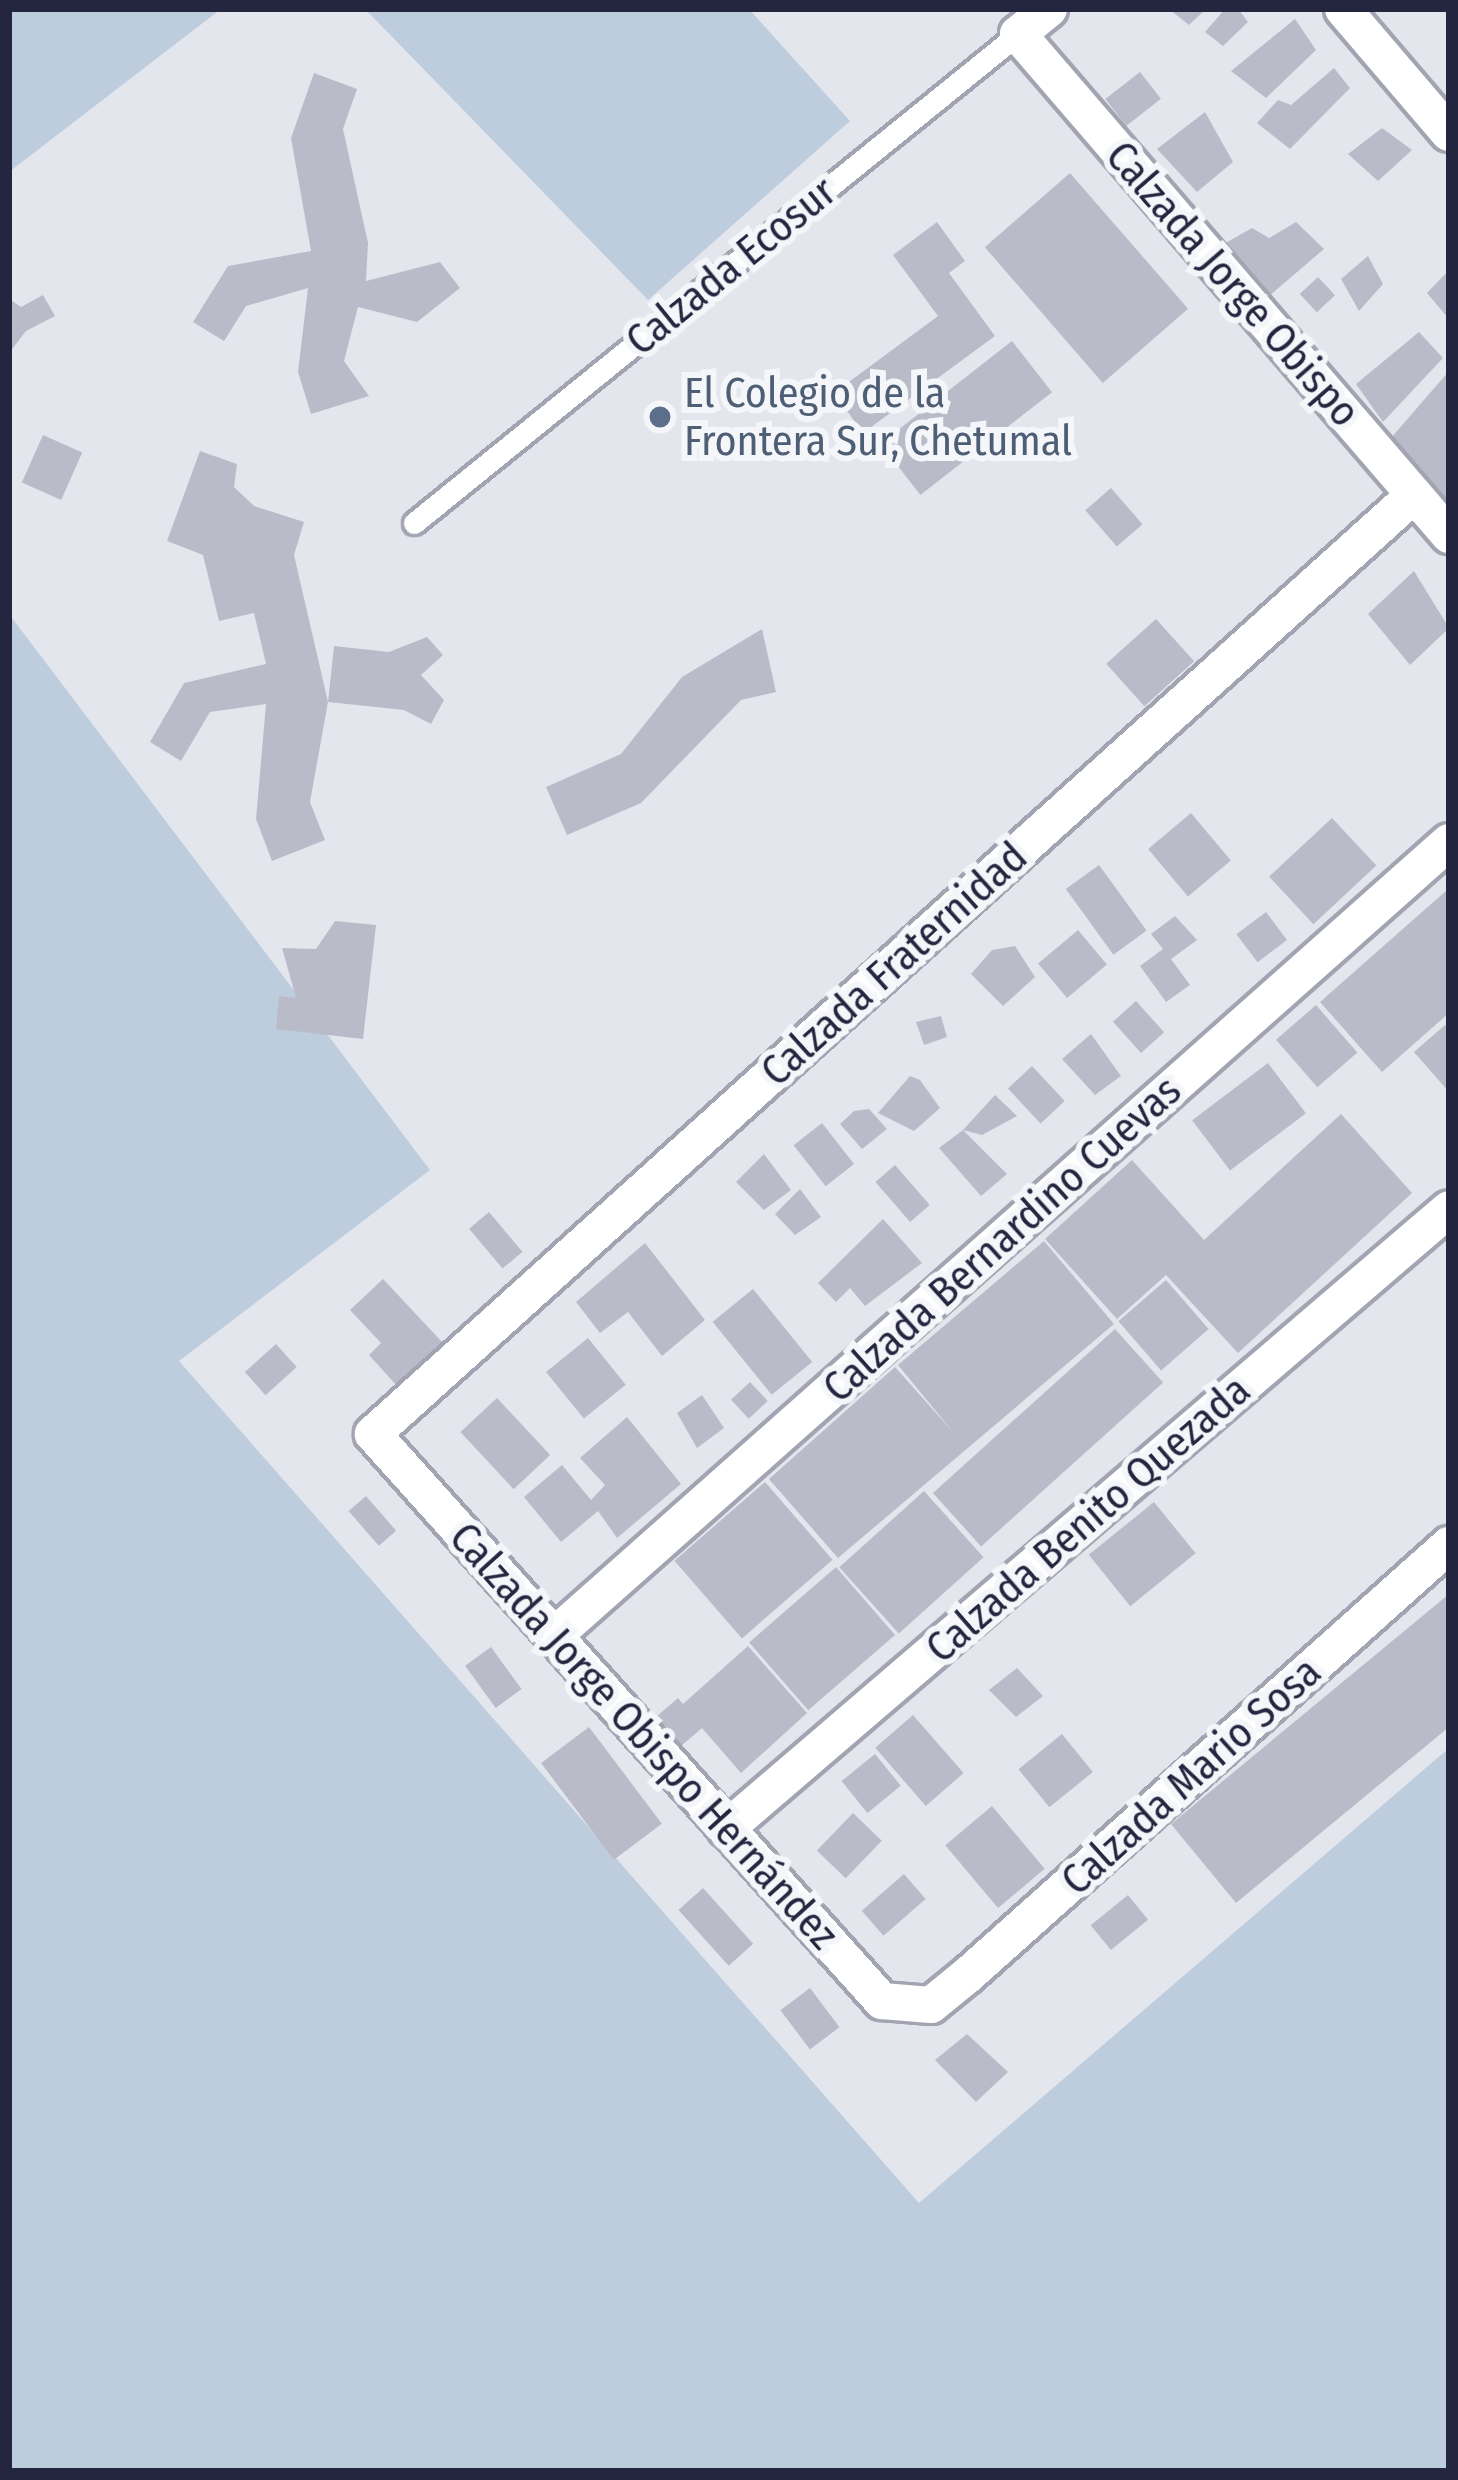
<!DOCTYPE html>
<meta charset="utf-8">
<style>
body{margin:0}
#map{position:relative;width:1458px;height:2480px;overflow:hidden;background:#e4e6ed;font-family:"Fira Sans Condensed",sans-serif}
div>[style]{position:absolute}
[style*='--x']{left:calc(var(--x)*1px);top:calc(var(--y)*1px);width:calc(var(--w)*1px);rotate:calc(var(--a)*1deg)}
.green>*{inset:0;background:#becddd}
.building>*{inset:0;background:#b9bcc8;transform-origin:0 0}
.roads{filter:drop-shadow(3px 0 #a3a4b2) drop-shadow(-3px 0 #a3a4b2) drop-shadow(0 3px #a3a4b2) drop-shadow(0 -3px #a3a4b2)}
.lane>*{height:21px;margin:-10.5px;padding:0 10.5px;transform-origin:10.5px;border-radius:10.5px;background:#fff}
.street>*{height:36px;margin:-18px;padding:0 18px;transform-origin:18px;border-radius:18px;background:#fff}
.dots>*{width:33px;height:33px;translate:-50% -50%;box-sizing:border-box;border:6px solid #f5f6fa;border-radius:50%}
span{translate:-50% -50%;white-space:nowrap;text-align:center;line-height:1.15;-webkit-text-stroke:12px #f5f6fa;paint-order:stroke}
.street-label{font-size:42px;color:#24253e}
.service-label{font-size:42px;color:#4e5e75}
.left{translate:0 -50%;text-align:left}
.frame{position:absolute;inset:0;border:12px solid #24253e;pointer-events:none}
</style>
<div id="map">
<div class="green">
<i style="clip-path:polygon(9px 9px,221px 9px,9px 172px)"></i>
<i style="clip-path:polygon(365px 9px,749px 9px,850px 121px,648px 300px)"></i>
<i style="clip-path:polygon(9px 614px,430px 1170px,179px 1361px,919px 2203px,1449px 1748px,1449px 2471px,9px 2471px)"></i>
</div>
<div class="building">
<i style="clip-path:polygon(1169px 9px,1206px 9px,1189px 25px)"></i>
<i style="clip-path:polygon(1225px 9px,1238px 9px,1248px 22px,1223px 46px,1205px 32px)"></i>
<i style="clip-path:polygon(1295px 19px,1316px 50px,1266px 98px,1231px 71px)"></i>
<i style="clip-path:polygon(1334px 68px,1350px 88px,1290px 149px,1257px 123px,1278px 100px,1291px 105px)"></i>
<i style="left:1140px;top:72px;width:34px;height:44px;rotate:52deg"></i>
<i style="clip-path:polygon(314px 73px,357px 89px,343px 129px,368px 243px,366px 281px,440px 262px,460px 288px,417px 322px,358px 307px,344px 361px,369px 396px,311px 414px,298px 372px,308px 288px,246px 306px,224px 341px,193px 322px,228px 266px,311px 251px,291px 138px)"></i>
<i style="clip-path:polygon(1205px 112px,1233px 162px,1197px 192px,1157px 149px)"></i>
<i style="clip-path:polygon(1382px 128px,1412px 150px,1378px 181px,1348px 154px)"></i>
<i style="left:1070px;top:173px;width:180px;height:113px;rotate:49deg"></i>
<i style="clip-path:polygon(937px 222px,965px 261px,949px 273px,995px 336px,863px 433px,834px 393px,938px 316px,893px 255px)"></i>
<i style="clip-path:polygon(1296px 222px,1324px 249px,1269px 296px,1222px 245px,1252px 228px,1269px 238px)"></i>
<i style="clip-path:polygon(1368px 256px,1383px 284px,1359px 311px,1341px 279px)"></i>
<i style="clip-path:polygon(1449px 270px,1449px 319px,1427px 293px)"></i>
<i style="left:1318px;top:277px;width:25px;height:25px;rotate:47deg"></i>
<i style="clip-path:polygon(43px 295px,55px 316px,26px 331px,9px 353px,9px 299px,21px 307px)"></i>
<i style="clip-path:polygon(1419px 332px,1443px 358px,1383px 422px,1356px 384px)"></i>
<i style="left:1012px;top:341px;width:65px;height:167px;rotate:52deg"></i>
<i style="clip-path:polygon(1449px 371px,1449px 504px,1445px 508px,1391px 438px)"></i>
<i style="left:43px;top:435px;width:43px;height:52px;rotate:24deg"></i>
<i style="clip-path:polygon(200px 451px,237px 464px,234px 487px,254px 506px,304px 522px,294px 555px,328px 702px,310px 802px,325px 840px,272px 861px,256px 819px,266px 704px,210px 712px,181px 761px,150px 742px,184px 683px,266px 664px,254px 613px,219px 621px,203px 555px,167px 541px)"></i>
<i style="left:1111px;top:488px;width:48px;height:34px;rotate:49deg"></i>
<i style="clip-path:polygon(1414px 571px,1449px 628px,1410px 665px,1368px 614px)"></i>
<i style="left:1156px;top:619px;width:57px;height:67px;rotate:48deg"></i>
<i style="clip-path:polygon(762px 629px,776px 692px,741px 700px,641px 803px,567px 835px,546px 787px,621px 754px,682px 677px)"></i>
<i style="clip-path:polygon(427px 637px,443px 655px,421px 675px,444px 700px,431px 724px,404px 710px,328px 702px,334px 646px,389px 652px)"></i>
<i style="left:1191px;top:813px;width:62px;height:56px;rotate:50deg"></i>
<i style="left:1332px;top:818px;width:65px;height:86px;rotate:47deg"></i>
<i style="left:1099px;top:865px;width:81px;height:41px;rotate:54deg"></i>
<i style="clip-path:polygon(1447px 890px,1449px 1013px,1382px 1072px,1320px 1002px)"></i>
<i style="left:1266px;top:912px;width:35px;height:37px;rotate:53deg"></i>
<i style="clip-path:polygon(1175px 916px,1197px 940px,1171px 959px,1190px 985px,1166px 1002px,1140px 966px,1163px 949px,1151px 934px)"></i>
<i style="clip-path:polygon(335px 921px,376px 925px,363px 1039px,276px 1029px,279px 996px,296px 998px,282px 948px,316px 949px)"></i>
<i style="left:1078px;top:930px;width:45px;height:52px;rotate:50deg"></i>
<i style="clip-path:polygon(1015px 946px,1035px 977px,1003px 1006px,971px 974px,992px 950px)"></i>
<i style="left:1136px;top:1001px;width:42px;height:31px;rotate:48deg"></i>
<i style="left:1316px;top:1005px;width:63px;height:53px;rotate:49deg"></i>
<i style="clip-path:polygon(941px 1016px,947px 1037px,924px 1045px,916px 1022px)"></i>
<i style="clip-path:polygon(1445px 1025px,1449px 1030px,1449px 1092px,1414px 1052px)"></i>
<i style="clip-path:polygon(1091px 1034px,1121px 1076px,1095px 1095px,1062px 1059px)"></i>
<i style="left:1268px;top:1063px;width:63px;height:95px;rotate:53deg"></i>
<i style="left:1032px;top:1066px;width:48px;height:33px;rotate:47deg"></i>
<i style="clip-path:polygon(910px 1076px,920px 1080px,940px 1108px,914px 1131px,878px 1113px)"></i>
<i style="clip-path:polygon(995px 1095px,1017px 1116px,982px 1135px,963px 1130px)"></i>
<i style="clip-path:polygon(869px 1109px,887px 1129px,862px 1149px,840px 1124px,854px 1111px)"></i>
<i style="clip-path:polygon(1341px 1114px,1412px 1193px,1238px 1353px,1166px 1275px,1117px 1319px,1045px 1239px,1132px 1160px,1204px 1240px)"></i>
<i style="left:822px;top:1123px;width:52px;height:36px;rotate:52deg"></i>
<i style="clip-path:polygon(963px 1130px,1007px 1174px,981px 1196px,939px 1148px)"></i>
<i style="clip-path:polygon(764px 1154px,791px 1190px,764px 1210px,736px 1182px)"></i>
<i style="left:895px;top:1165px;width:53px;height:26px;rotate:49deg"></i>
<i style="clip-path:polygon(800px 1189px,821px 1217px,795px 1235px,775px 1214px)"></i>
<i style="left:489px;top:1212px;width:52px;height:26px;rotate:50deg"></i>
<i style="clip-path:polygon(883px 1219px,922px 1263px,865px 1306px,850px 1288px,836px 1302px,818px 1283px)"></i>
<i style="clip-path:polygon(1044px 1241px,1114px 1324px,838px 1558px,769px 1479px,895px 1367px,953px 1432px,898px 1365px)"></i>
<i style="clip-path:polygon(645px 1243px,705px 1320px,662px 1356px,628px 1312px,600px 1333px,576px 1302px)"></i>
<i style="clip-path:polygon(383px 1279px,443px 1343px,397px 1386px,369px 1355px,381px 1343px,350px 1310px)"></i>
<i style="left:1166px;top:1280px;width:65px;height:63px;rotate:49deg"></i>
<i style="left:753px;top:1289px;width:94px;height:52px;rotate:51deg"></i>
<i style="left:1115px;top:1329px;width:72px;height:245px;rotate:48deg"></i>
<i style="left:588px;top:1338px;width:60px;height:54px;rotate:51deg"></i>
<i style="left:276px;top:1344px;width:31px;height:42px;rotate:48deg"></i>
<i style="left:750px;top:1382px;width:26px;height:26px;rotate:47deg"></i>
<i style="clip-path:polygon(702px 1395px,724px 1428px,697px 1448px,677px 1413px)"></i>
<i style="left:497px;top:1398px;width:78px;height:50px;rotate:47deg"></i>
<i style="clip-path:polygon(627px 1417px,681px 1484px,617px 1538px,598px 1511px,561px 1542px,524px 1497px,562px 1465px,591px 1500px,605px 1485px,580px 1458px)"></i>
<i style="left:765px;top:1482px;width:103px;height:120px;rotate:49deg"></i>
<i style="left:924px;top:1491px;width:89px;height:114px;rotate:48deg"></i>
<i style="left:366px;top:1496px;width:46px;height:23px;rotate:49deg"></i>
<i style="left:1154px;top:1502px;width:66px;height:84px;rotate:51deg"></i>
<i style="left:836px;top:1567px;width:90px;height:115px;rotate:49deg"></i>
<i style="clip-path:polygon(1449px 1594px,1449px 1727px,1236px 1903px,1171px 1824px)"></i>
<i style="clip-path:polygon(748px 1646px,807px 1713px,741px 1773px,702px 1728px,666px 1759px,642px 1729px,678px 1698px,683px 1704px)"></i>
<i style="left:491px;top:1647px;width:52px;height:32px;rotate:54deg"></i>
<i style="clip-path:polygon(1017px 1668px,1043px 1696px,1016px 1717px,989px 1690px)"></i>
<i style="left:913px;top:1715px;width:77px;height:50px;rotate:49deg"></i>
<i style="left:589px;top:1727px;width:121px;height:60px;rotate:53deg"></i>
<i style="left:1062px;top:1734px;width:49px;height:56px;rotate:51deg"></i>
<i style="left:875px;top:1754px;width:41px;height:43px;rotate:51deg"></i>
<i style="left:992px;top:1806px;width:82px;height:61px;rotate:50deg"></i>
<i style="left:853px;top:1813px;width:40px;height:52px;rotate:44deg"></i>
<i style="left:904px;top:1874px;width:33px;height:56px;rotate:49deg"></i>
<i style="left:703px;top:1888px;width:75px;height:33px;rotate:48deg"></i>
<i style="left:1128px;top:1895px;width:32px;height:48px;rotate:51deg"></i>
<i style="left:810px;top:1988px;width:49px;height:37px;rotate:53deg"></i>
<i style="clip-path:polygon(967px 2034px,1008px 2072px,976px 2102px,935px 2060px)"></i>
</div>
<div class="roads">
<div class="lane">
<i style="--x:414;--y:523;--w:777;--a:-38.99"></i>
</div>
<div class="street">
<i style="--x:1049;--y:9;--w:40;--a:141"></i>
<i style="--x:1018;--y:34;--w:661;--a:49.3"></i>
<i style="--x:1343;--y:9;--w:163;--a:49.5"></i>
<i style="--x:1414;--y:495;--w:1402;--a:137.95"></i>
<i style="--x:373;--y:1434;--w:762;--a:48.09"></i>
<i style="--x:882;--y:2001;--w:49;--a:4.7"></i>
<i style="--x:931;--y:2005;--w:49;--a:-39.2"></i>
<i style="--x:969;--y:1974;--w:644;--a:-41.79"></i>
<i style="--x:555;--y:1635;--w:1195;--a:-41.57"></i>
<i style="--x:726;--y:1829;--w:952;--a:-40.61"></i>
</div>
</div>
<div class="dots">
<i style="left:660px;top:417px;background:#5c6f8a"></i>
</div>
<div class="street-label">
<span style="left:731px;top:266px;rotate:-39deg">Calzada Ecosur</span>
<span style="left:1233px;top:284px;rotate:49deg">Calzada Jorge Obispo</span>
<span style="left:894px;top:964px;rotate:-42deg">Calzada Fraternidad</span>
<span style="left:1002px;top:1239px;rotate:-42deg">Calzada Bernardino Cuevas</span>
<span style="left:1088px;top:1519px;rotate:-41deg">Calzada Benito Quezada</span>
<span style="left:644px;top:1736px;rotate:48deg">Calzada Jorge Obispo Hernández</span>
<span style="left:1191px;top:1776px;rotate:-42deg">Calzada Mario Sosa</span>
</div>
<div class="service-label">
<span class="left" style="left:684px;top:417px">El Colegio de la<br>Frontera Sur, Chetumal</span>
</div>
<div class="frame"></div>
</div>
